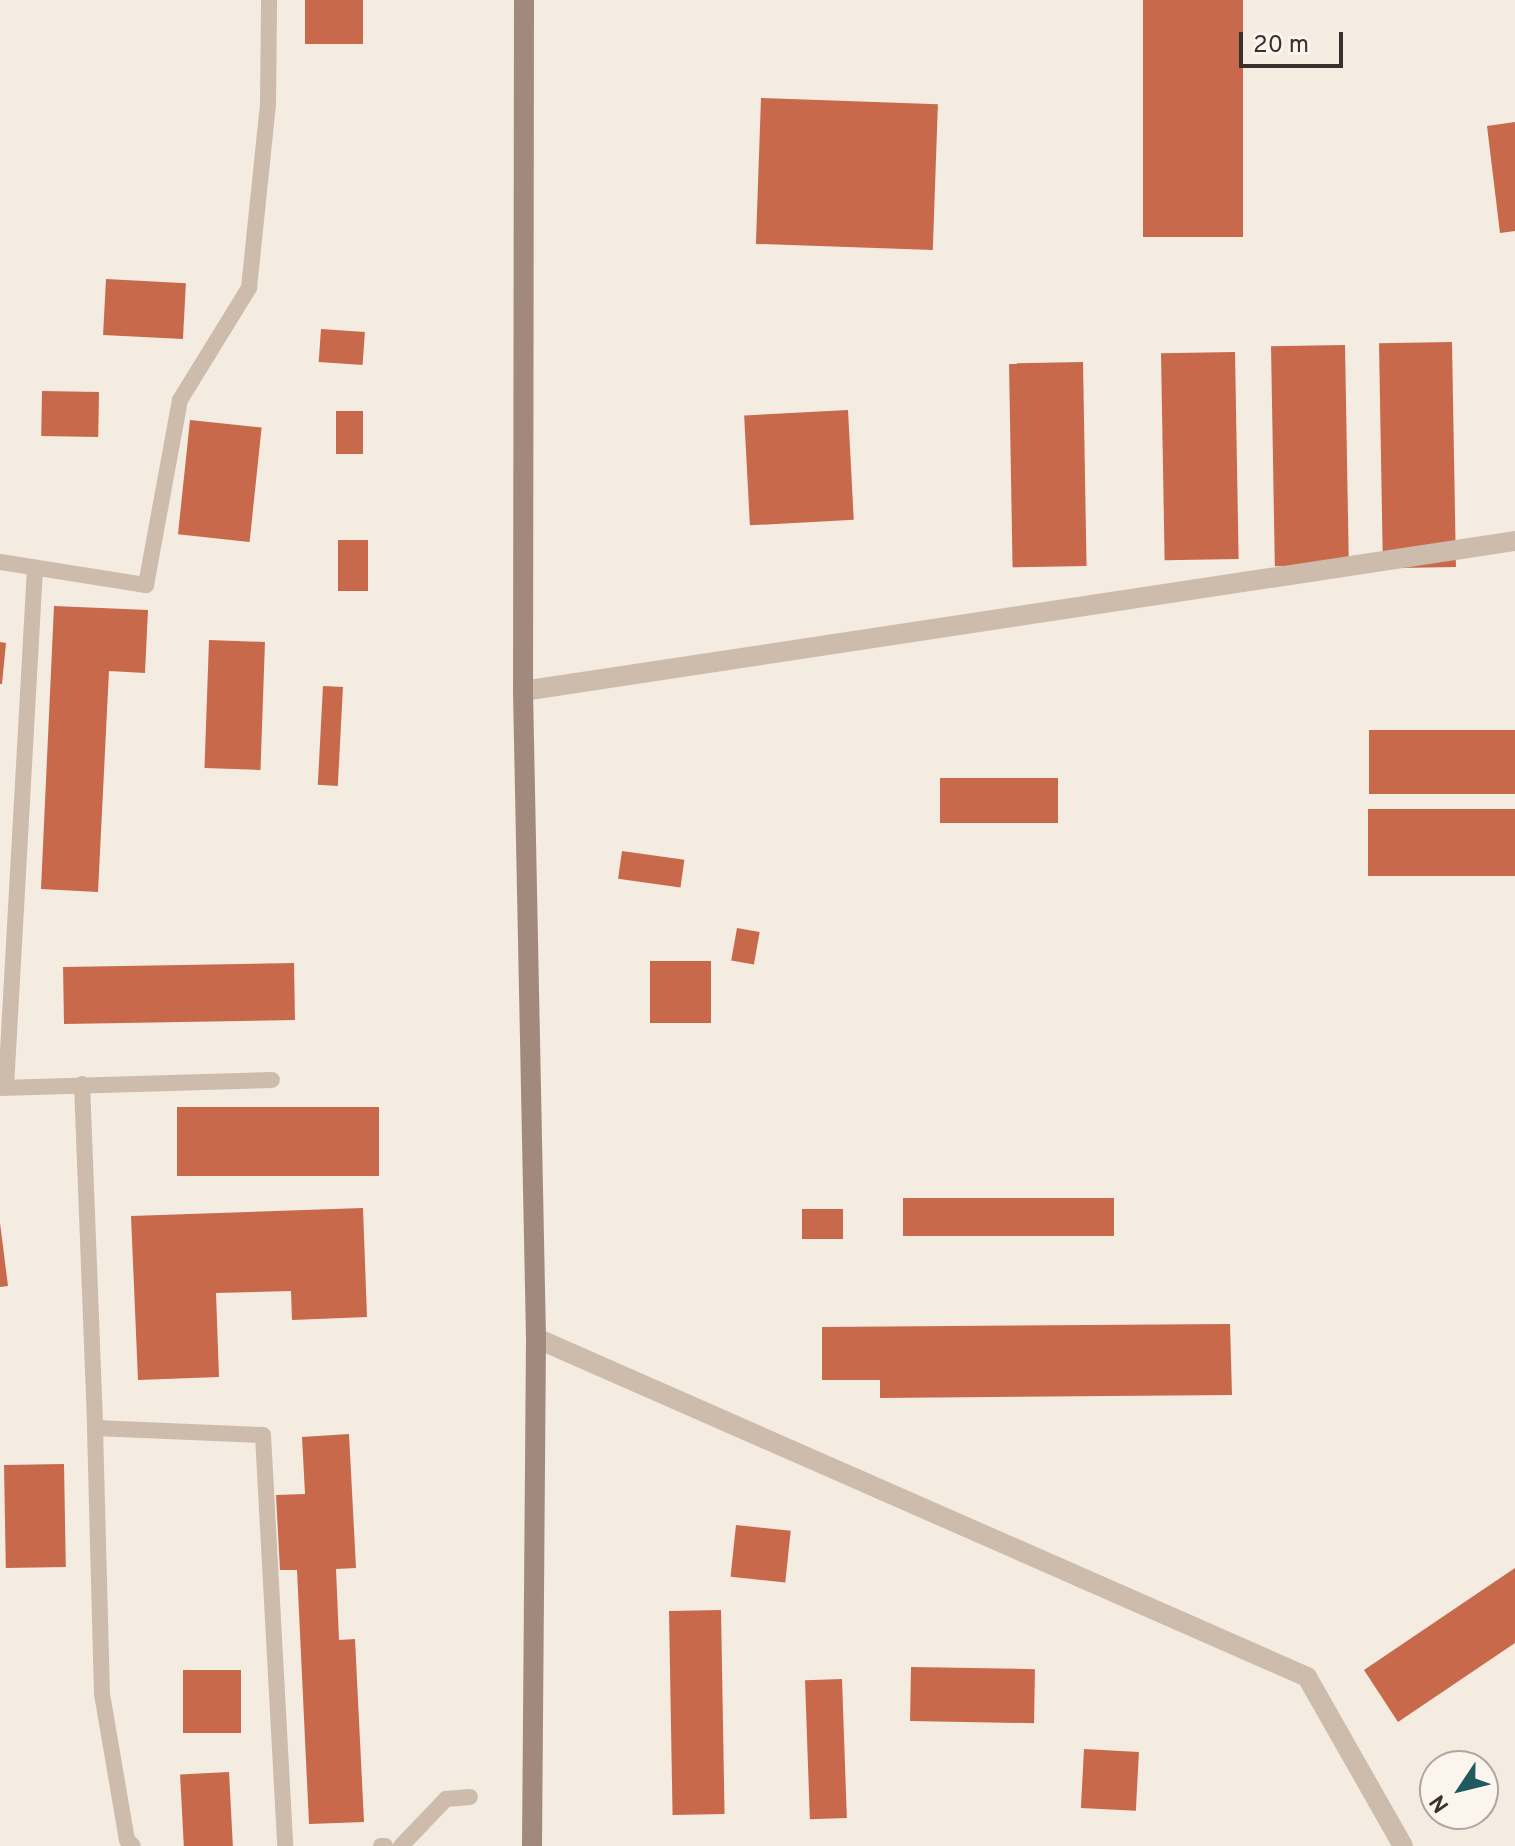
<!DOCTYPE html>
<style>
body{margin:0}
#map{position:relative;width:1515px;height:1846px;overflow:hidden;background:#f4ebe1;font-family:Overpass,sans-serif}
div>[style]{position:absolute}
[style*='--x']{left:calc(var(--x)*1px);top:calc(var(--y)*1px);width:calc(var(--w)*1px);rotate:calc(var(--a)*1deg)}
.building>*{inset:0;background:#c8694b;transform-origin:0 0}
.lane>*{height:16px;margin:-8px;padding:0 8px;transform-origin:8px;border-radius:8px;background:#cdbbac}
.street>*{height:20px;margin:-10px;padding:0 10px;transform-origin:10px;border-radius:10px;background:#cdbbac}
.secondary>*{height:20px;margin:-10px;padding:0 10px;transform-origin:10px;border-radius:10px;background:#a18a7d}
span{translate:-50% -50%;white-space:nowrap;text-align:center;line-height:1.15;-webkit-text-stroke:7px #fbf5ee;paint-order:stroke}
.north{position:absolute;left:1419px;top:1750px;width:80px;height:80px;box-sizing:border-box;background:#fbf5ee;border:2px solid #aea6a0;border-radius:50%;rotate:235deg;font-size:22px;font-weight:700;line-height:32px;text-align:center;color:#3b302b}
.north::after{content:'';display:block;margin:auto;width:28px;height:36px;background:#1f5a5e;clip-path:polygon(50% 0,100% 100%,50% 72%,0 100%)}
.scale{position:absolute;left:1239px;top:32px;width:104px;height:36px;box-sizing:border-box;border:4px solid #3b302b;border-top:0;padding-left:10px;font-size:24px;line-height:28px;white-space:nowrap;color:#3b302b;-webkit-text-stroke:6px #fbf5ee;paint-order:stroke}
</style>
<div id="map">
<div class="building">
<i style="left:305px;top:0;width:58px;height:44px"></i>
<i style="left:1143px;top:0;width:100px;height:237px"></i>
<i style="left:761px;top:98px;width:177px;height:146px;rotate:2deg"></i>
<i style="clip-path:polygon(1515px 122px,1515px 231px,1500px 233px,1487px 126px)"></i>
<i style="left:106px;top:279px;width:80px;height:56px;rotate:3deg"></i>
<i style="left:321px;top:329px;width:44px;height:33px;rotate:4deg"></i>
<i style="left:1452px;top:342px;width:225px;height:73px;rotate:89deg"></i>
<i style="left:1345px;top:345px;width:220px;height:74px;rotate:89deg"></i>
<i style="left:1235px;top:352px;width:207px;height:74px;rotate:89deg"></i>
<i style="left:1083px;top:362px;width:204px;height:74px;rotate:89deg"></i>
<i style="left:42px;top:391px;width:57px;height:45px;rotate:1deg"></i>
<i style="left:848px;top:410px;width:110px;height:104px;rotate:87deg"></i>
<i style="left:336px;top:411px;width:27px;height:43px"></i>
<i style="left:190px;top:420px;width:72px;height:115px;rotate:6deg"></i>
<i style="left:338px;top:540px;width:30px;height:51px"></i>
<i style="clip-path:polygon(54px 606px,148px 610px,145px 673px,109px 671px,98px 892px,41px 889px)"></i>
<i style="left:209px;top:640px;width:56px;height:128px;rotate:2deg"></i>
<i style="clip-path:polygon(0 642px,6px 643px,2px 684px,0 684px)"></i>
<i style="left:323px;top:686px;width:20px;height:99px;rotate:3deg"></i>
<i style="left:1515px;top:730px;width:64px;height:146px;rotate:90deg"></i>
<i style="left:940px;top:778px;width:118px;height:45px"></i>
<i style="left:1515px;top:809px;width:67px;height:147px;rotate:90deg"></i>
<i style="left:622px;top:851px;width:63px;height:28px;rotate:8deg"></i>
<i style="left:737px;top:928px;width:23px;height:33px;rotate:10deg"></i>
<i style="left:650px;top:961px;width:61px;height:62px"></i>
<i style="left:294px;top:963px;width:57px;height:231px;rotate:89deg"></i>
<i style="left:177px;top:1107px;width:202px;height:69px"></i>
<i style="left:1114px;top:1198px;width:38px;height:211px;rotate:90deg"></i>
<i style="clip-path:polygon(363px 1208px,367px 1317px,292px 1320px,291px 1291px,216px 1293px,219px 1377px,138px 1380px,131px 1216px)"></i>
<i style="left:802px;top:1209px;width:41px;height:30px"></i>
<i style="clip-path:polygon(0 1223px,8px 1286px,0 1287px)"></i>
<i style="clip-path:polygon(1230px 1324px,1232px 1395px,880px 1398px,880px 1380px,822px 1380px,822px 1327px)"></i>
<i style="clip-path:polygon(349px 1434px,356px 1568px,336px 1569px,339px 1640px,355px 1639px,364px 1822px,309px 1824px,297px 1570px,280px 1570px,276px 1495px,305px 1494px,302px 1437px)"></i>
<i style="left:64px;top:1464px;width:103px;height:60px;rotate:89deg"></i>
<i style="left:736px;top:1525px;width:55px;height:52px;rotate:6deg"></i>
<i style="clip-path:polygon(1515px 1568px,1515px 1643px,1398px 1722px,1364px 1670px)"></i>
<i style="left:721px;top:1610px;width:204px;height:52px;rotate:89deg"></i>
<i style="left:911px;top:1667px;width:124px;height:54px;rotate:1deg"></i>
<i style="left:183px;top:1670px;width:58px;height:63px"></i>
<i style="left:842px;top:1679px;width:139px;height:37px;rotate:88deg"></i>
<i style="left:1084px;top:1749px;width:55px;height:59px;rotate:3deg"></i>
<i style="left:229px;top:1772px;width:74px;height:49px;rotate:87deg"></i>
</div>
<div class="lane">
<i style="--x:0;--y:562;--w:148;--a:9"></i>
<i style="--x:146;--y:585;--w:188;--a:-79.6"></i>
<i style="--x:180;--y:400;--w:132;--a:-58.4"></i>
<i style="--x:249;--y:288;--w:185;--a:-84.1"></i>
<i style="--x:268;--y:104;--w:104;--a:-89.4"></i>
<i style="--x:82;--y:1084;--w:344;--a:87.8"></i>
<i style="--x:95;--y:1428;--w:168;--a:2.4"></i>
<i style="--x:263;--y:1435;--w:412;--a:86.9"></i>
<i style="--x:6;--y:1087;--w:520;--a:-86.8"></i>
<i style="--x:0;--y:1088;--w:272;--a:-1.7"></i>
<i style="--x:95;--y:1428;--w:266;--a:88.5"></i>
<i style="--x:102;--y:1694;--w:148;--a:80.3"></i>
<i style="--x:127;--y:1840;--w:8;--a:45"></i>
<i style="--x:381;--y:1846;--w:4;--a:0"></i>
<i style="--x:401;--y:1846;--w:65;--a:-46.2"></i>
<i style="--x:446;--y:1799;--w:24;--a:-5"></i>
</div>
<div class="street">
<i style="--x:523;--y:691;--w:1003;--a:-8.6"></i>
<i style="--x:536;--y:1338;--w:842;--a:23.73"></i>
<i style="--x:1307;--y:1677;--w:194;--a:60.4"></i>
</div>
<div class="secondary">
<i style="--x:524;--y:0;--w:691;--a:90.08"></i>
<i style="--x:523;--y:691;--w:647;--a:88.85"></i>
<i style="--x:536;--y:1338;--w:508;--a:90.45"></i>
</div>
<div class="north">N</div>
<div class="scale">20 m</div>
</div>
